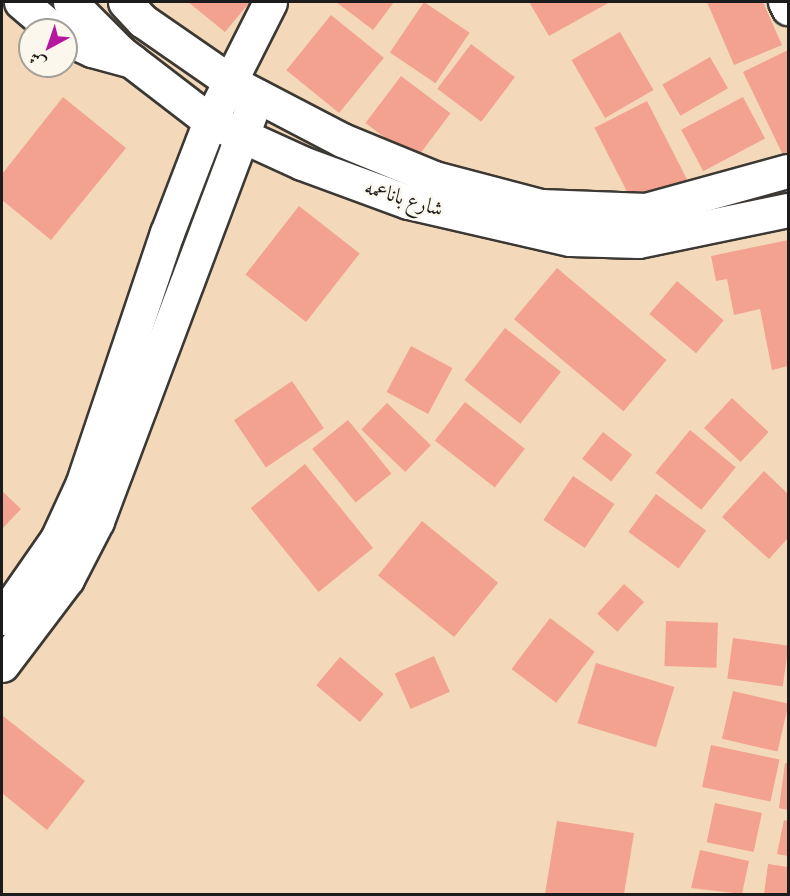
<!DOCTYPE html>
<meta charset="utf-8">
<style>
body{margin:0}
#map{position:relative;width:790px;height:896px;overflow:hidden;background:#f3d9ba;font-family:Alegreya,Amiri,serif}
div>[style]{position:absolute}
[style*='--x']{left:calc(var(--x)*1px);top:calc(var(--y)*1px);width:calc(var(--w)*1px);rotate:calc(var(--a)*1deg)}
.building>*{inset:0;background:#f3a28f;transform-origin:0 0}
.roads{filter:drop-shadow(2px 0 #3c3834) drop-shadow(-2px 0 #3c3834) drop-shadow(0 2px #3c3834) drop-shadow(0 -2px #3c3834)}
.minor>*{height:33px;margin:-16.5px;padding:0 16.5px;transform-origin:16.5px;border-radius:16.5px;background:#fff}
.tertiary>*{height:33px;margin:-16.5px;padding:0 16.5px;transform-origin:16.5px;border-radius:16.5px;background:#fff}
.trunk>*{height:33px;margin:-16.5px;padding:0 16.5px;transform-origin:16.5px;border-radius:16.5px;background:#fff}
span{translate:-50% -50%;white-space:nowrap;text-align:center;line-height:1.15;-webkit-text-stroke:4.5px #fbf7ec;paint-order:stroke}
.street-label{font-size:21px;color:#1c1c1c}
.frame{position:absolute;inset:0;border:3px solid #1c1c1c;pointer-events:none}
.north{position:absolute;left:18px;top:18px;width:60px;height:60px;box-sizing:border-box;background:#fbf7ec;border:2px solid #a29f99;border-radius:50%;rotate:220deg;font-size:16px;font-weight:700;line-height:24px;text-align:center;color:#1c1c1c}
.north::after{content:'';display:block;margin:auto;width:21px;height:27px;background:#b5179e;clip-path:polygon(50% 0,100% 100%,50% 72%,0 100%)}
</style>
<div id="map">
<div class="building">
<i style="clip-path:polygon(188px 2px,250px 2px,225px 32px)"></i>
<i style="clip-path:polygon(336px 2px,394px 2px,373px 30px)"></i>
<i style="left:424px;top:2px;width:55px;height:61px;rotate:34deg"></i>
<i style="clip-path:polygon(529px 2px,610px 2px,549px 36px)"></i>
<i style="clip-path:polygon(707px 2px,763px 2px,782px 45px,734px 65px)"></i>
<i style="left:331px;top:15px;width:68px;height:71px;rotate:39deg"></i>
<i style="left:620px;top:32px;width:67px;height:56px;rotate:60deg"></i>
<i style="left:471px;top:44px;width:55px;height:56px;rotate:37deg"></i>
<i style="clip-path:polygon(788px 50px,788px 155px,784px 157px,743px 72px)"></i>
<i style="left:710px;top:57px;width:36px;height:55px;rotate:60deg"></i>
<i style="left:401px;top:76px;width:62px;height:59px;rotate:37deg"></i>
<i style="clip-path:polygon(63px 97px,126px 148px,51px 240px,2px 200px,2px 174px)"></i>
<i style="left:743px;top:97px;width:47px;height:70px;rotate:62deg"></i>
<i style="left:647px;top:101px;width:89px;height:59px;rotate:63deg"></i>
<i style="left:299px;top:206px;width:77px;height:87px;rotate:38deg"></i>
<i style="clip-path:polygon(788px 240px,788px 366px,772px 370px,760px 309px,734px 315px,727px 279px,716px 281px,711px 256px)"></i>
<i style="left:557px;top:268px;width:143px;height:67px;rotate:40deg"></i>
<i style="left:677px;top:281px;width:61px;height:43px;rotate:40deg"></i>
<i style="left:505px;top:328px;width:71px;height:66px;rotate:38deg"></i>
<i style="left:411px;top:346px;width:47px;height:52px;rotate:28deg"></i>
<i style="left:292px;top:381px;width:57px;height:70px;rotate:56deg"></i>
<i style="left:732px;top:398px;width:50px;height:41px;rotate:43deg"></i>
<i style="left:465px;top:402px;width:76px;height:49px;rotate:38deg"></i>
<i style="left:387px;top:403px;width:61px;height:37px;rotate:44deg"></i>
<i style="left:348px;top:420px;width:69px;height:46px;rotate:51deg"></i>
<i style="left:690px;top:430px;width:59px;height:55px;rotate:39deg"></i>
<i style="left:603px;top:432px;width:37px;height:34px;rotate:38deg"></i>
<i style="left:305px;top:464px;width:108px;height:70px;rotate:51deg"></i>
<i style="clip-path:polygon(764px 471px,788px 494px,788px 538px,769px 559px,722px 517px)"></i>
<i style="left:573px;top:476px;width:50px;height:53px;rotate:34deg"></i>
<i style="clip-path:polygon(2px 491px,21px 509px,2px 529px)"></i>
<i style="left:656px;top:494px;width:62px;height:47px;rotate:36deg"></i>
<i style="left:422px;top:521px;width:98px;height:70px;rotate:39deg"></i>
<i style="left:624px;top:584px;width:27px;height:40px;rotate:42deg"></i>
<i style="left:550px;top:618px;width:56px;height:64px;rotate:37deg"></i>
<i style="left:666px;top:621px;width:52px;height:45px;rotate:2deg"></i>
<i style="left:733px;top:638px;width:56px;height:41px;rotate:8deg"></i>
<i style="left:434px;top:656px;width:39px;height:43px;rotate:66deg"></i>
<i style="left:340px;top:657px;width:57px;height:37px;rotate:40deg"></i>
<i style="left:596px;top:663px;width:82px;height:63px;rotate:17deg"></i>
<i style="left:733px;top:691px;width:57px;height:49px;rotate:13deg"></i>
<i style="clip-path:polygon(3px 716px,85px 781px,47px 830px,2px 793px)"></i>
<i style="left:711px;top:745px;width:70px;height:43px;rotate:12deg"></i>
<i style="clip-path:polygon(785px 763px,788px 763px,788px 810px,779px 808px)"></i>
<i style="left:715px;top:803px;width:48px;height:40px;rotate:12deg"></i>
<i style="clip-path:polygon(784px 820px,788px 821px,788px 856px,777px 854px)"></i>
<i style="clip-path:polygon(557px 821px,634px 833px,624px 894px,545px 894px)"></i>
<i style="clip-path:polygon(700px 850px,749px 861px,742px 894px,691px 888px)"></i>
<i style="clip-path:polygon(768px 864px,788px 867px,788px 894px,764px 894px)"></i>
</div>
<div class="roads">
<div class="minor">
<i style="--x:21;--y:2;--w:43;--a:40.3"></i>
<i style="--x:785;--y:2;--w:7;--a:63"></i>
<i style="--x:66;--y:38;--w:29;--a:25"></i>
<i style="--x:92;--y:50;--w:41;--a:15.4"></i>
<i style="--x:2;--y:618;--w:96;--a:-55.2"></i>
<i style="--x:57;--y:539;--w:60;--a:-65.2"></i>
<i style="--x:82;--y:485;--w:266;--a:-71.4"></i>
<i style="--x:167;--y:233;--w:120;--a:-69"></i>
<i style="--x:2;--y:665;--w:108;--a:-52.9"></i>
<i style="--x:67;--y:579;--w:65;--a:-62.7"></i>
<i style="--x:97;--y:521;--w:454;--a:-69.4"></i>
</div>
<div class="tertiary">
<i style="--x:231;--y:82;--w:125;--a:27.6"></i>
<i style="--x:342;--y:140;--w:100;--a:22.4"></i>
<i style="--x:434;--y:178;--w:111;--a:14.7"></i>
<i style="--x:541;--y:206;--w:105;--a:2.2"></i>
<i style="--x:646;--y:210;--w:147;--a:-15.4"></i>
<i style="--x:210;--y:121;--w:101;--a:24.5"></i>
<i style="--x:302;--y:163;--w:113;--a:20.2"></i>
<i style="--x:408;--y:202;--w:166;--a:12.9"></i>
<i style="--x:570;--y:239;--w:68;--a:1.7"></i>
<i style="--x:638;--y:241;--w:153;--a:-11.7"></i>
</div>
<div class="trunk">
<i style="--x:70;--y:2;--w:71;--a:45"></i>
<i style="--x:120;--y:52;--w:113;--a:37.5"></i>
<i style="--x:210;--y:121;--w:133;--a:-63.2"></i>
<i style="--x:125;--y:2;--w:26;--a:47"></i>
<i style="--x:143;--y:21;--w:107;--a:34.7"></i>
</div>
</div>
<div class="street-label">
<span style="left:404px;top:198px;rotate:17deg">شارع باناعمه</span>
</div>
<div class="frame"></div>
<div class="north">ش</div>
</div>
